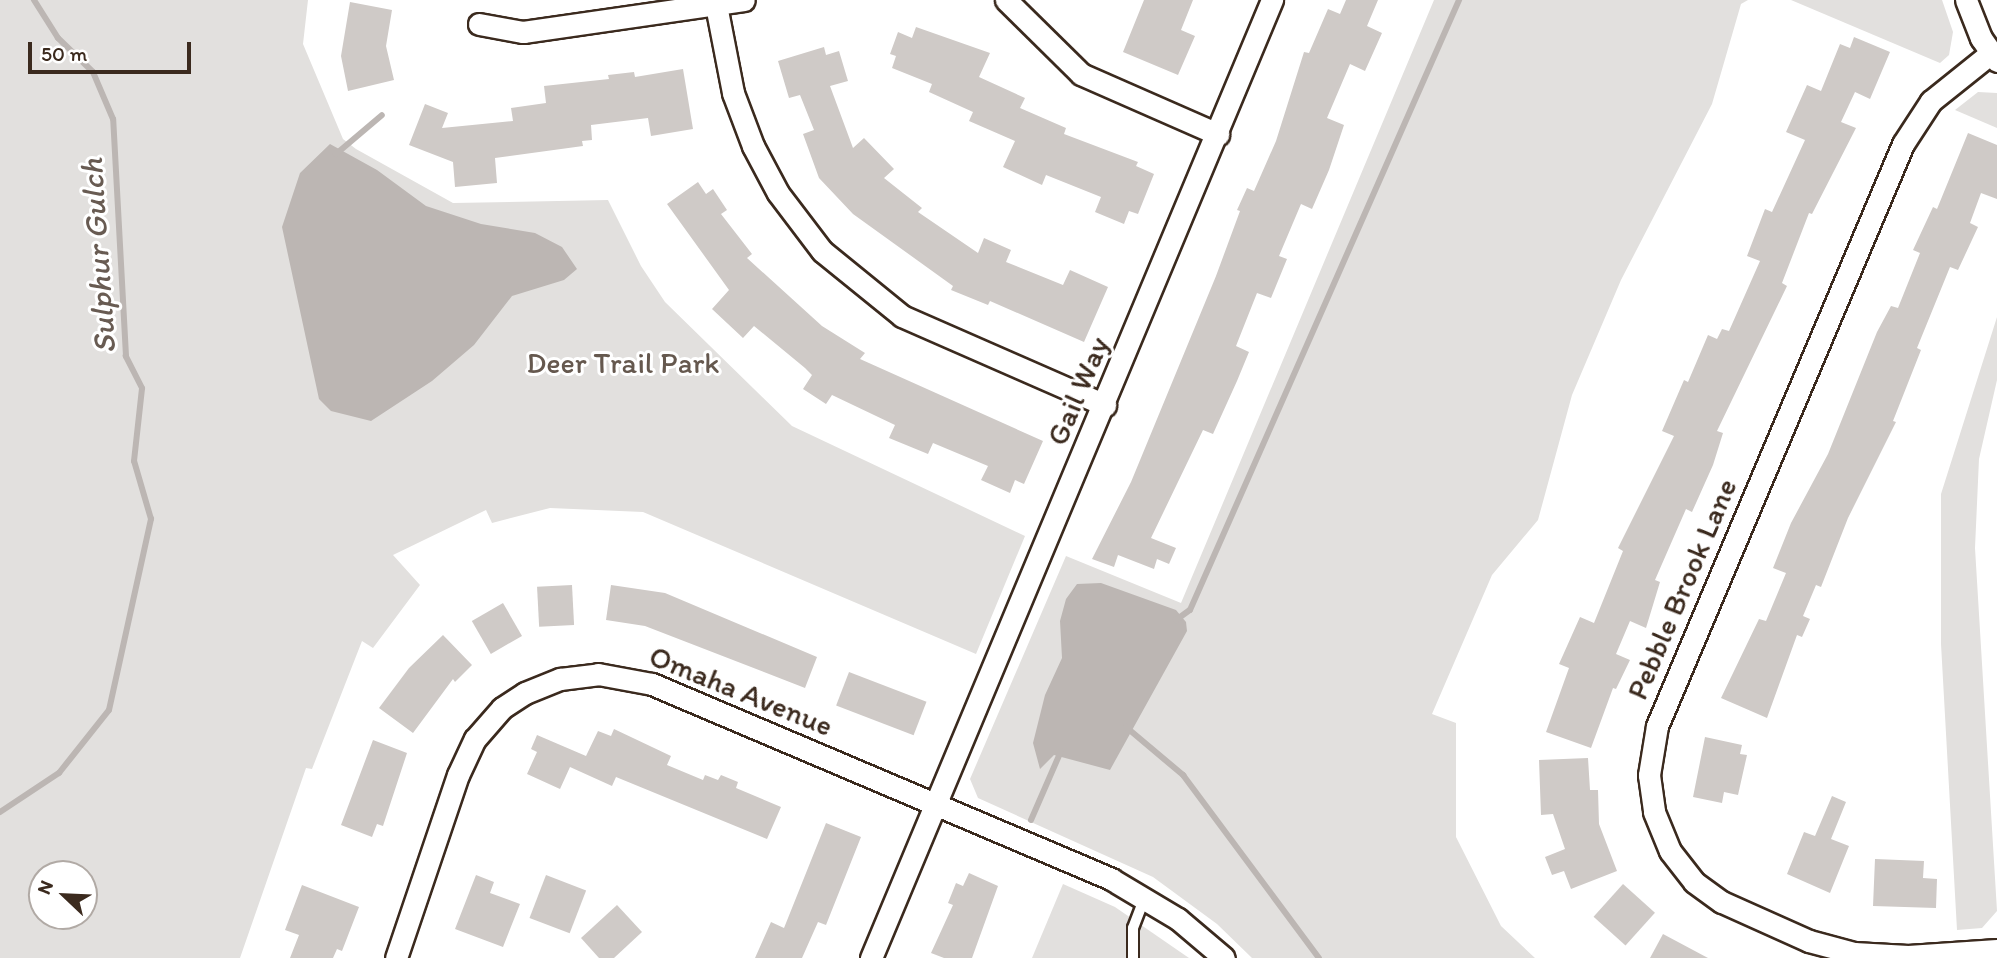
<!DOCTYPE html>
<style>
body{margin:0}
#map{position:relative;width:1997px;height:958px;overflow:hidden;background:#fff;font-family:Itim,sans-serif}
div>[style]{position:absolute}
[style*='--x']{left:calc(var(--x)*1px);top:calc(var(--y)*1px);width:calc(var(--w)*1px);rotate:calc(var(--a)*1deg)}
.green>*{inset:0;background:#e2e0de}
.water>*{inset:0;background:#bcb6b3}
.stream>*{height:6px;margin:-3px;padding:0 3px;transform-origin:3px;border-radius:3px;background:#bcb6b3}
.building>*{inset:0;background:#cfcac7;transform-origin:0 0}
.roads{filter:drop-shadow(2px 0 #3b2a1e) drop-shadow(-2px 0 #3b2a1e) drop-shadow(0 2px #3b2a1e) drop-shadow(0 -2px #3b2a1e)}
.service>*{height:10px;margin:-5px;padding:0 5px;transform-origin:5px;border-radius:5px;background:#fff}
.minor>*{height:21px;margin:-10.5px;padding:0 10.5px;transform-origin:10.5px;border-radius:10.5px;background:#fff}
span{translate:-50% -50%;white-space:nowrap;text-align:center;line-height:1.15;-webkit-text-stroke:6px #fff;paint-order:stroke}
.park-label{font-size:30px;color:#65584e}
.street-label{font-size:30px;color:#3b2a1e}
.water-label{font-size:32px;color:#685b52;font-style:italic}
.north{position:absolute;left:28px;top:860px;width:70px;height:70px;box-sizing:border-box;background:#fff;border:2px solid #b1aaa5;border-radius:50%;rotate:293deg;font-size:19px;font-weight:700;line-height:28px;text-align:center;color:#3b2a1e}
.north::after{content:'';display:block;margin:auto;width:24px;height:32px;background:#3b2a1e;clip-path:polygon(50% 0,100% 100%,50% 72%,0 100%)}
.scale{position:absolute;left:28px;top:42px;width:163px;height:32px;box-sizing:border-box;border:4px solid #3b2a1e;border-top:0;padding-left:9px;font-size:21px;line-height:24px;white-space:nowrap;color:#3b2a1e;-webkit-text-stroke:5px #fff;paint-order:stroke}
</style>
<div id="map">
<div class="green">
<i style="clip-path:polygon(evenodd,0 0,308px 0,303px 44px,343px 139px,356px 149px,453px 203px,608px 200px,641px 266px,665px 302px,792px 426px,1025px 536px,976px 654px,643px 512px,550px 508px,492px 523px,486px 510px,393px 555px,420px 585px,373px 648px,362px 641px,312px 769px,306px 768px,240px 958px,0 958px,0 0,42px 874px,84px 874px,84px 916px,42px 916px,42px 874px)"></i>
<i style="clip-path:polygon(1434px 0,1748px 0,1741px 4px,1712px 104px,1621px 280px,1572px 395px,1538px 520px,1492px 575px,1432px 714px,1456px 723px,1456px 837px,1501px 926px,1535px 958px,1252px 958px,1217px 924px,1153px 877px,978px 798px,970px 779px,1066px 556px,1181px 603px)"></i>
<i style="clip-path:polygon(1791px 0,1942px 0,1953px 32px,1949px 55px,1940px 63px)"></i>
<i style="clip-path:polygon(1978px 92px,1997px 93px,1997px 128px,1955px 110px)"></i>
<i style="clip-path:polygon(1997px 317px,1997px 380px,1979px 459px,1975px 548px,1997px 911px,1982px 928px,1957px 930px,1941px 644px,1941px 494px)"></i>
<i style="clip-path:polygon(1063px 884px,1115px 907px,1189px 958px,1032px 958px)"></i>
</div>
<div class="water">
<i style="clip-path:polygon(330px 144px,377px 170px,426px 206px,481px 224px,535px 233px,562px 247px,577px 269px,564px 280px,512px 296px,474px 345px,432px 381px,371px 421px,331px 411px,319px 399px,282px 227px,300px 173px)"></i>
<i style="clip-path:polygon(1101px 583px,1176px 610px,1186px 622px,1187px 631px,1110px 770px,1054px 755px,1040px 769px,1033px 743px,1045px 695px,1062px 658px,1060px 621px,1066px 599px,1077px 584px)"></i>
</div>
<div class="stream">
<i style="--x:336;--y:154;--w:60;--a:-40.3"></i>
<i style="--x:1176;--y:620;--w:17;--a:-36"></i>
<i style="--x:1190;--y:610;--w:667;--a:-66.2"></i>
<i style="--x:1126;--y:727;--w:75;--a:40.1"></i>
<i style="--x:1183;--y:775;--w:228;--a:53.4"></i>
<i style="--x:0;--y:812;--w:71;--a:-33.5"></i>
<i style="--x:59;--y:773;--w:80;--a:-51.6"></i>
<i style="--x:109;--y:710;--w:196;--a:-77.6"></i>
<i style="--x:151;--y:519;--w:60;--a:-106.3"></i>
<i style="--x:134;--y:461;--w:73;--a:-83.7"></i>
<i style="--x:142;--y:388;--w:36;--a:-117"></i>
<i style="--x:126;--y:356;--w:237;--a:-93.1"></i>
<i style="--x:113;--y:119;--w:51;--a:-113.1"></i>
<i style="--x:93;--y:72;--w:49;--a:-135.8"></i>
<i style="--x:58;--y:38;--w:45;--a:-122.3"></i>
<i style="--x:1031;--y:820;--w:75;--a:-66.5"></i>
</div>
<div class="building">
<i style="clip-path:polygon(1144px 0,1193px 0,1181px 30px,1195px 36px,1178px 75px,1123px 52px)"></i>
<i style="clip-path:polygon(1346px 0,1378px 0,1367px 26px,1382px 33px,1365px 71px,1350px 64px,1327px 118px,1344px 125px,1329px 170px,1312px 209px,1301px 204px,1279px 256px,1287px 259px,1271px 298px,1257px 293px,1236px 346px,1249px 352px,1237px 381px,1213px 434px,1203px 430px,1151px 538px,1176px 548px,1169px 564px,1157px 559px,1154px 569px,1118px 555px,1114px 567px,1092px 559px,1131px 482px,1216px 276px,1240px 211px,1237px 210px,1247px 188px,1254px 191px,1276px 141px,1304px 52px,1309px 53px,1328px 9px,1340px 14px)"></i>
<i style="clip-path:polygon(350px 2px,392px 10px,386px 46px,394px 80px,348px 91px,341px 56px)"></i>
<i style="clip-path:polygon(916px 27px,990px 53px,979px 77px,1025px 98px,1020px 108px,1066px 128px,1064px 134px,1138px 162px,1136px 166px,1154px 174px,1138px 214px,1129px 211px,1124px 224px,1095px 212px,1101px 197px,1046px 175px,1042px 185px,1003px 167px,1015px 141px,969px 121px,973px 112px,929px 92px,932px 84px,892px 68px,896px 56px,890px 54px,898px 32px,912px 38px)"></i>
<i style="clip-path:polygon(1854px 37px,1890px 52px,1870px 99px,1855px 92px,1841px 122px,1856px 128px,1812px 214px,1809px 213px,1782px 283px,1787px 286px,1717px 431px,1723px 433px,1713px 465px,1692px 512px,1686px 509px,1655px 580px,1660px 582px,1646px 628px,1630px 621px,1616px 654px,1630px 660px,1616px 689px,1613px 688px,1591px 748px,1546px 732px,1569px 668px,1559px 664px,1580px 617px,1594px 623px,1623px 551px,1618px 548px,1674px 436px,1662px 431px,1684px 380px,1688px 382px,1708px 335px,1717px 339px,1722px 329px,1729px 331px,1760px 261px,1747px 256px,1765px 209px,1772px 212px,1805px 140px,1786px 132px,1807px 85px,1821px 91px,1840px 44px,1850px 48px)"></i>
<i style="clip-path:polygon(824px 47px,826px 55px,839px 51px,848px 81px,830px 86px,853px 148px,864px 138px,894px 169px,884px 178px,922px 208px,918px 212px,978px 253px,984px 238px,1011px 250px,1006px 262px,1063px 285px,1070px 270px,1108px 287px,1084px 342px,990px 301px,988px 305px,951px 290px,953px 286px,853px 214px,819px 178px,803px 134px,814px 130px,800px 95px,789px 98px,778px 61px)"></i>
<i style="clip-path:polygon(683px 69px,693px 129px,651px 136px,648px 118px,591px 125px,592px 140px,582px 141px,583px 146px,495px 158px,497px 183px,455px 187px,453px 162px,409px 145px,425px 104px,448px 113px,442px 128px,513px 121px,511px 108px,546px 103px,544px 86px,609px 79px,608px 75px,634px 72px,635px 77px)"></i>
<i style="clip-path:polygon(1968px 133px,1997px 145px,1997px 199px,1981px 193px,1970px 223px,1978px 227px,1958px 270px,1950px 267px,1917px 348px,1921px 350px,1893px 421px,1896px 422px,1848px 518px,1821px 587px,1816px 585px,1803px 616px,1810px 619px,1802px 637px,1797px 635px,1767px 718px,1721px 698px,1759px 619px,1766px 621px,1786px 573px,1773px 568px,1791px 523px,1828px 454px,1877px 332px,1891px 306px,1898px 308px,1920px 253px,1913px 250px,1933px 207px,1937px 209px)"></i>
<i style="clip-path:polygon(698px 182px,706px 194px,713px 189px,727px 210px,721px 214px,752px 254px,747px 258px,822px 326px,865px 353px,860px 359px,1043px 441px,1024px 484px,1015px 480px,1010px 493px,981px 480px,988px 466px,933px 443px,928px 454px,889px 438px,895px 425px,832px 395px,826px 404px,803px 389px,812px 375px,805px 368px,754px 326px,743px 338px,712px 309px,729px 290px,667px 204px)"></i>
<i style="left:572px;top:585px;width:40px;height:35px;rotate:87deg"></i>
<i style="clip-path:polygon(611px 585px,665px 593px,817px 657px,805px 688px,645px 626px,606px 620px)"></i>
<i style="left:503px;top:603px;width:38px;height:36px;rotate:60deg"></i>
<i style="clip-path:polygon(443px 635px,472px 665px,455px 682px,453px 679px,413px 733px,379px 708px,409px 668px)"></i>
<i style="left:849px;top:672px;width:83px;height:36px;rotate:21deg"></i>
<i style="clip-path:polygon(614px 729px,671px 756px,667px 765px,703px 780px,705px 775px,718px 780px,721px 775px,738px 782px,736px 788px,781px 807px,767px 839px,616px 777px,612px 786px,570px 767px,560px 789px,527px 774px,537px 752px,531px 749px,537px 735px,586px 756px,598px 731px,611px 736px)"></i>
<i style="clip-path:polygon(1705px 737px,1742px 745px,1740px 754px,1747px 755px,1738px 795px,1724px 792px,1722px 803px,1693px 797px)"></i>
<i style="clip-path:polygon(373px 740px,407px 753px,383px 826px,377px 824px,372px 837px,341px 825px)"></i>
<i style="clip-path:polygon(1588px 758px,1590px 790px,1598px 790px,1599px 824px,1617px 871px,1571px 889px,1564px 871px,1552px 875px,1545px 857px,1565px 849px,1553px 814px,1541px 815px,1539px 760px)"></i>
<i style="clip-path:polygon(1832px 796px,1846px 802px,1831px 839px,1849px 846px,1830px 893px,1787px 874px,1804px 832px,1815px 836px)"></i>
<i style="clip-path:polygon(826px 823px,861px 837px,826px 925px,818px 922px,802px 958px,755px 958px,771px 922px,784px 928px)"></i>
<i style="clip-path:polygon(1875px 859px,1924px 861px,1923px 878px,1937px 879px,1936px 908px,1873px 906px)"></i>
<i style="clip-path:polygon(969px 873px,998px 886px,972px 958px,944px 958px,931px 953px,953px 905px,948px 903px,956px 883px,963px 886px)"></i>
<i style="clip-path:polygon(476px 875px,494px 882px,490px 893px,520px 904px,503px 947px,455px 929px)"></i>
<i style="left:546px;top:875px;width:43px;height:46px;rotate:21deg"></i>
<i style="left:1623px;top:884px;width:43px;height:44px;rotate:42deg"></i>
<i style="clip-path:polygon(302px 885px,359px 907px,342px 951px,337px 949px,333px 958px,290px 958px,299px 935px,285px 930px)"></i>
<i style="clip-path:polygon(617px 905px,642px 932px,614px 958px,599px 958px,581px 938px)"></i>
<i style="clip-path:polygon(1663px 934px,1708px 958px,1650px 958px)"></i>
</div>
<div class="roads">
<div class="service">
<i style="--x:1133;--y:958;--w:30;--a:-90"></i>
<i style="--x:1133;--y:928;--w:33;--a:-69"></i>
</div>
<div class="minor">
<i style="--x:715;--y:0;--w:95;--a:79"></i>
<i style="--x:733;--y:93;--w:57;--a:69.3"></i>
<i style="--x:753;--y:146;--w:53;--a:62"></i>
<i style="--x:778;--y:193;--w:73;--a:52.8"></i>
<i style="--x:822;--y:251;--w:103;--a:39.1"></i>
<i style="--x:902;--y:316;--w:222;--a:23.7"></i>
<i style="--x:1006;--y:0;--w:105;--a:44.6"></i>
<i style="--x:1081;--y:74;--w:150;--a:23.7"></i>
<i style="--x:1966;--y:0;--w:41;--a:68.5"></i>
<i style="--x:1981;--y:38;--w:28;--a:55"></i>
<i style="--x:479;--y:24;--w:45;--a:10.3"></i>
<i style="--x:523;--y:32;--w:223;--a:-8.2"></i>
<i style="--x:1991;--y:53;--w:77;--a:141.3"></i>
<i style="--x:1931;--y:101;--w:51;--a:123.1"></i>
<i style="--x:1903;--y:144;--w:632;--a:112.91"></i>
<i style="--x:1657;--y:726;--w:50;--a:99.3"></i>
<i style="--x:1649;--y:775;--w:37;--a:82"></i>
<i style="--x:1654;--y:812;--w:42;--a:67.7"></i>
<i style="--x:1670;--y:851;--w:39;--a:52"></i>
<i style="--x:1694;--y:882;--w:34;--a:36"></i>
<i style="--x:1722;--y:902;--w:95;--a:24.1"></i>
<i style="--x:1809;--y:941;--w:47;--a:14.9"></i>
<i style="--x:1854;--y:953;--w:54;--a:3.2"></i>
<i style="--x:1908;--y:956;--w:89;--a:-3.9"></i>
<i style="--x:396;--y:958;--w:193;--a:-71.3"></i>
<i style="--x:458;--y:775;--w:40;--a:-65"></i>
<i style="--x:475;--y:739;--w:41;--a:-48.9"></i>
<i style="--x:502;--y:708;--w:27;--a:-33"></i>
<i style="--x:525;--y:693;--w:38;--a:-22"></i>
<i style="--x:560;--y:679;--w:38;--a:-7"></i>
<i style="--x:598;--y:674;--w:55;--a:10.5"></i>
<i style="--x:652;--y:684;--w:499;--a:23"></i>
<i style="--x:1111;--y:879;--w:78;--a:30.8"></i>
<i style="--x:1178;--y:919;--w:60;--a:40.3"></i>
<i style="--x:871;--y:958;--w:1039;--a:-67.29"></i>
</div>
</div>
<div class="park-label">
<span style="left:623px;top:363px">Deer Trail Park</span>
</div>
<div class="street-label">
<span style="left:1078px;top:391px;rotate:-67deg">Gail Way</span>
<span style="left:1682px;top:589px;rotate:-67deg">Pebble Brook Lane</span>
<span style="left:741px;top:691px;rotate:22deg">Omaha Avenue</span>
</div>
<div class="water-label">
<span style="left:98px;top:256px;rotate:-94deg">Sulphur Gulch</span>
</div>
<div class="north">N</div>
<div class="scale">50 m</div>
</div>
